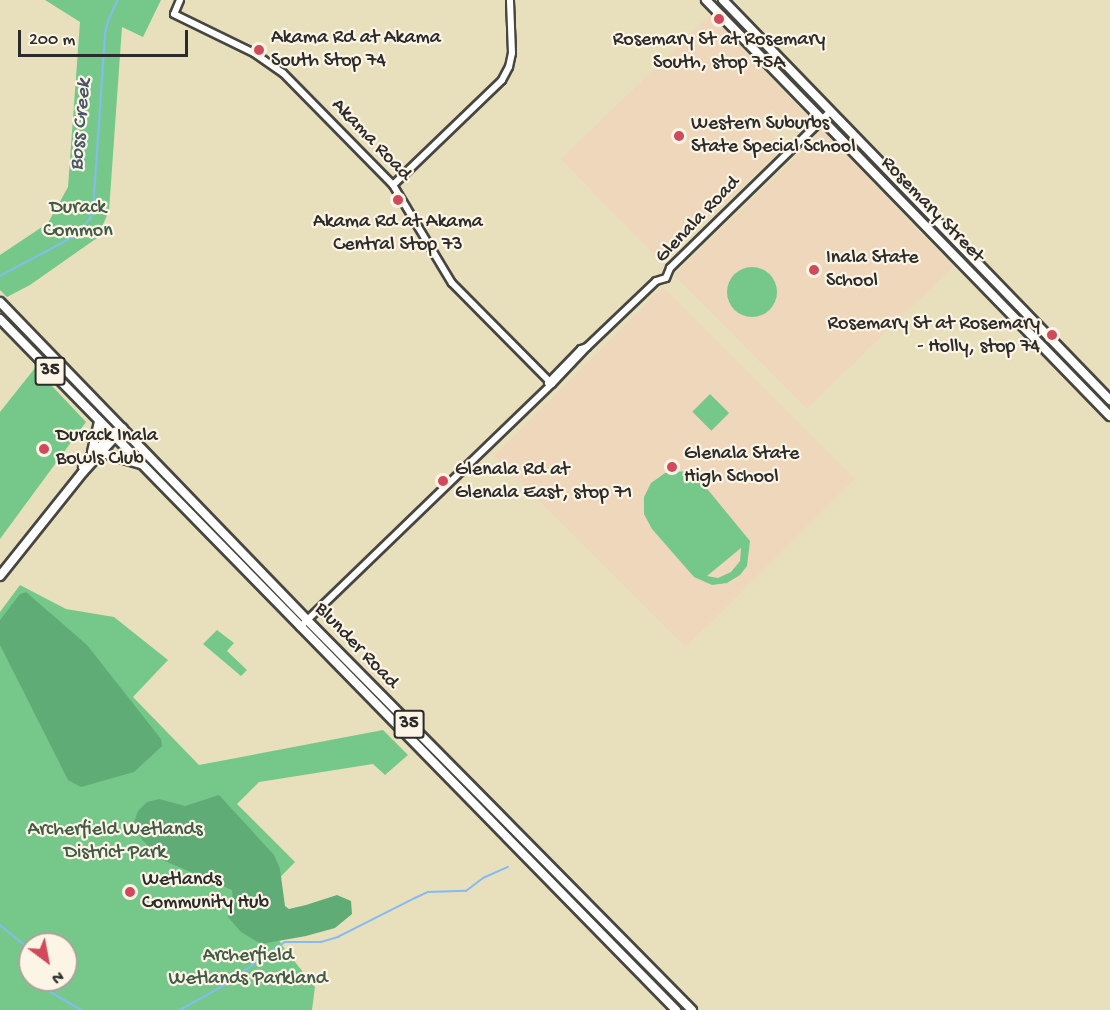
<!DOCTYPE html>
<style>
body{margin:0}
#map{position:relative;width:1110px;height:1010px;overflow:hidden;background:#e8e0bd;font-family:"Gochi Hand",sans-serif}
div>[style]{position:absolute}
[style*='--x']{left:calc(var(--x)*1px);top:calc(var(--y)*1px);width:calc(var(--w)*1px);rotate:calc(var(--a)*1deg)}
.built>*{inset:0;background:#eed7bb;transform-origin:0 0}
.green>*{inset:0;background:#76c88a;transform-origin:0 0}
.round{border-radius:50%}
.forest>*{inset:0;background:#60ac76}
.stream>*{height:1.5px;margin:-0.75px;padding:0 0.75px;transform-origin:0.75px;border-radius:0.75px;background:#84bbf3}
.roads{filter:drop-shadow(2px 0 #474641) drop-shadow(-2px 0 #474641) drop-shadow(0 2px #474641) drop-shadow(0 -2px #474641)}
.minor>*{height:6px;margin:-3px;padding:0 3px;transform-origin:3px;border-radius:3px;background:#fff}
.major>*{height:8px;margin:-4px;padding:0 4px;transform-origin:4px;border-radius:4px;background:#fff}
.dots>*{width:16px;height:16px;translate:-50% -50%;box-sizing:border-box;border:3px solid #fcf5e5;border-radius:50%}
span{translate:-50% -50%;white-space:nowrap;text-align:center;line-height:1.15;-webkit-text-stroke:4.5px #fcf5e5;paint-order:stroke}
.shield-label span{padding:2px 4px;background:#fcf5e5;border:2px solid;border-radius:4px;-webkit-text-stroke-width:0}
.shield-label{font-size:18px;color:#2b2b2b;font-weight:700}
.poi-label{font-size:20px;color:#2b2b2b}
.left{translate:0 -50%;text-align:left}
.right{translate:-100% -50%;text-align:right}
.street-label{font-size:20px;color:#2b2b2b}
.park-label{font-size:20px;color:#425a48}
.water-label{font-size:21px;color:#465667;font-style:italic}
.north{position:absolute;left:18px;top:932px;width:60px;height:60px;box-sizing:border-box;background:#fcf5e5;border:2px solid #a8a49b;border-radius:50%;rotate:148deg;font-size:16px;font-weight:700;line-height:24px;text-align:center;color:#2b2b2b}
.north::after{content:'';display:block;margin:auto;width:21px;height:27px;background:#d1495b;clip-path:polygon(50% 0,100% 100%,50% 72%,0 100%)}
.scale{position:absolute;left:18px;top:30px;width:170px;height:27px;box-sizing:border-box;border:3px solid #2b2b2b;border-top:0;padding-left:8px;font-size:18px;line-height:21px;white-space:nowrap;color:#2b2b2b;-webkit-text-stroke:4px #fcf5e5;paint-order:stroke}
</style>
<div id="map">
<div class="built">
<i style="clip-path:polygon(710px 15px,810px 119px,797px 134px,772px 109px,760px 121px,784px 146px,662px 263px,561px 159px)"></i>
<i style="clip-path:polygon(821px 133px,826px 134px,892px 202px,896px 209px,954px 266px,807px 409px,674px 275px)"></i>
<i style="left:663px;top:287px;width:271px;height:239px;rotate:45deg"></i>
</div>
<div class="green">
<i style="clip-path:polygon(45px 0,161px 0,143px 37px,122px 27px,109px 211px,97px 238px,30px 285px,7px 297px,0 290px,0 255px,48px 223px,68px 187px,80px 22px)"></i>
<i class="round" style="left:727px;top:267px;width:50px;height:50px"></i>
<i style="clip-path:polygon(35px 368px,86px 422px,0 539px,0 412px)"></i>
<i style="left:710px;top:394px;width:27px;height:25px;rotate:45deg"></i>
<i style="clip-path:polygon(evenodd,690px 468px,750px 541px,747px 566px,740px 575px,727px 583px,712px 585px,694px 577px,652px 529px,644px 514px,644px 497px,651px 483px,665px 473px,686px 471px,690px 468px,741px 548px,740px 561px,731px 572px,718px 578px,707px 576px,741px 548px)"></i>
<i style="clip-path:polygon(evenodd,20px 585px,66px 609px,114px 617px,168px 660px,133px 697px,199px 765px,383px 730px,408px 755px,385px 775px,373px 764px,259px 782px,237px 804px,295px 862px,255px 903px,284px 948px,315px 987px,312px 1010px,0 1010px,0 612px,20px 585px,30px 944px,66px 944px,66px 980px,30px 980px,30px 944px)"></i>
<i style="clip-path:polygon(217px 630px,234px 643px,227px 651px,247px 670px,241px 676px,203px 644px)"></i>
</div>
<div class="forest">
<i style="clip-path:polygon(26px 592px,87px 645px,161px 739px,162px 746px,134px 772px,81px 787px,68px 780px,0 645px,0 620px,20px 594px)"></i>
<i style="clip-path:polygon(219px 795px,274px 855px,280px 869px,285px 906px,289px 909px,306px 905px,337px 895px,351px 901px,352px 914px,335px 928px,306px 936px,261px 944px,241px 932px,228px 917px,233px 902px,232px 890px,165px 861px,143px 841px,133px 825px,138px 811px,147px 802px,159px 799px,185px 806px)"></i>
</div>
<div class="stream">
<i style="--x:0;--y:276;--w:85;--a:-28.1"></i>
<i style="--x:75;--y:236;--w:23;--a:-49"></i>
<i style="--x:90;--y:219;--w:9;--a:-69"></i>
<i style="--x:93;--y:211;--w:177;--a:-86.1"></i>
<i style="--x:105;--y:34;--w:13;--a:-77"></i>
<i style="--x:108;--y:21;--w:23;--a:-65"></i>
<i style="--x:0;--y:925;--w:38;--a:39"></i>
<i style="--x:30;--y:960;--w:6;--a:90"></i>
<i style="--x:36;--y:980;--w:15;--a:42"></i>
<i style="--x:47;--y:990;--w:39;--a:30"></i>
<i style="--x:180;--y:1010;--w:49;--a:-29.2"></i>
<i style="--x:223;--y:986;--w:76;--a:-35.4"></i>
<i style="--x:285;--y:942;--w:36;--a:0"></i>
<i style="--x:321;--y:942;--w:18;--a:-16"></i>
<i style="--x:338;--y:937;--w:86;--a:-26.9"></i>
<i style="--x:415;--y:898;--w:14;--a:-25"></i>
<i style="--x:428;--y:892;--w:38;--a:-2"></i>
<i style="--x:466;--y:891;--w:21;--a:-37"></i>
<i style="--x:483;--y:878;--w:27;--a:-24"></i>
</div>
<div class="roads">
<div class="minor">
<i style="--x:180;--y:0;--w:15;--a:113"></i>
<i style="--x:174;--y:14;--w:89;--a:26"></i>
<i style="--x:254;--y:53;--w:35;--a:35"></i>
<i style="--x:283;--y:73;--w:157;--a:45.5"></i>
<i style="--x:393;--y:185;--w:114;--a:59"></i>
<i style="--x:452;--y:283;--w:142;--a:45.3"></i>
<i style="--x:393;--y:185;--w:151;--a:-43.9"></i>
<i style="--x:502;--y:80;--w:15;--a:-62"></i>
<i style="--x:509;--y:67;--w:14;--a:-78"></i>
<i style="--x:512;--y:53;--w:53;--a:-92.2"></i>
<i style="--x:548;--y:383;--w:47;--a:-45.9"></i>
<i style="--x:581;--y:349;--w:6;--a:-18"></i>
<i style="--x:300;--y:627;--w:350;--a:-44"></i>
<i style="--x:552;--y:384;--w:51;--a:-46.6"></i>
<i style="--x:587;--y:347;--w:95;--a:-43.7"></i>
<i style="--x:656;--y:281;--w:10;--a:-17"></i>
<i style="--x:666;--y:278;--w:11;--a:-68"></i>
<i style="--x:670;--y:268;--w:223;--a:-44.3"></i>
</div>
<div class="major">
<i style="--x:706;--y:0;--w:580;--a:45.84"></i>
<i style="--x:723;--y:0;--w:557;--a:45.95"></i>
<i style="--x:0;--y:302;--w:442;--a:46"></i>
<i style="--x:307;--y:620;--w:548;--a:45.37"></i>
<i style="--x:0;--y:319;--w:967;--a:45.63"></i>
<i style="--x:92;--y:452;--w:31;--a:-77"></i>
<i style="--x:102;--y:453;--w:40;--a:16"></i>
<i style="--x:83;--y:467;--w:15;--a:-53"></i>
<i style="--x:92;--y:455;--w:33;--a:-45"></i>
<i style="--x:0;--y:576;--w:133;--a:-51.4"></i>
<i style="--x:83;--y:472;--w:59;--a:-47.7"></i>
</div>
</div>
<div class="dots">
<i style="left:719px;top:19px;background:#d1495b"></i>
<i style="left:259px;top:50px;background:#d1495b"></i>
<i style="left:679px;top:136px;background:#d1495b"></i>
<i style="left:398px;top:200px;background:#d1495b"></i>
<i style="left:814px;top:270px;background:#d1495b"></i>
<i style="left:1052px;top:335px;background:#d1495b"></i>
<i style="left:44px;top:449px;background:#d1495b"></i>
<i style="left:672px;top:467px;background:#d1495b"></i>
<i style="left:443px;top:481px;background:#d1495b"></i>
<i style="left:130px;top:892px;background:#d1495b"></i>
</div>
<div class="shield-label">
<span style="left:50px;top:371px">35</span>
<span style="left:409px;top:724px">35</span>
</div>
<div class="poi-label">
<span class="left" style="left:271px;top:50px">Akama Rd at Akama<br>South Stop 74</span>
<span style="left:719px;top:52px">Rosemary St at Rosemary<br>South, stop 75A</span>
<span class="left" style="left:691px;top:136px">Western Suburbs<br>State Special School</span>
<span style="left:398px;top:234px">Akama Rd at Akama<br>Central Stop 73</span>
<span class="left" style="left:826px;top:270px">Inala State<br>School</span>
<span class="right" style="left:1040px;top:336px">Rosemary St at Rosemary<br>- Holly, stop 74</span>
<span class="left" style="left:56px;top:448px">Durack Inala<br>Bowls Club</span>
<span class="left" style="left:684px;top:466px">Glenala State<br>High School</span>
<span class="left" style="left:455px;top:482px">Glenala Rd at<br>Glenala East, stop 71</span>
<span class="left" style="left:142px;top:892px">Wetlands<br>Community Hub</span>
</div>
<div class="street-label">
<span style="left:371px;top:140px;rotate:46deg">Akama Road</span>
<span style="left:932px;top:210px;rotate:46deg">Rosemary Street</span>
<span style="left:698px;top:220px;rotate:-46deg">Glenala Road</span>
<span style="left:356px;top:646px;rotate:46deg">Blunder Road</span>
</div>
<div class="park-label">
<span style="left:78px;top:220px">Durack<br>Common</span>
<span style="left:115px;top:842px">Archerfield Wetlands<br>District Park</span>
<span style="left:248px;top:968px">Archerfield<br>Wetlands Parkland</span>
</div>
<div class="water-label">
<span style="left:82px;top:125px;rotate:-85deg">Boss Creek</span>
</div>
<div class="north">N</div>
<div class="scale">200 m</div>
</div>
